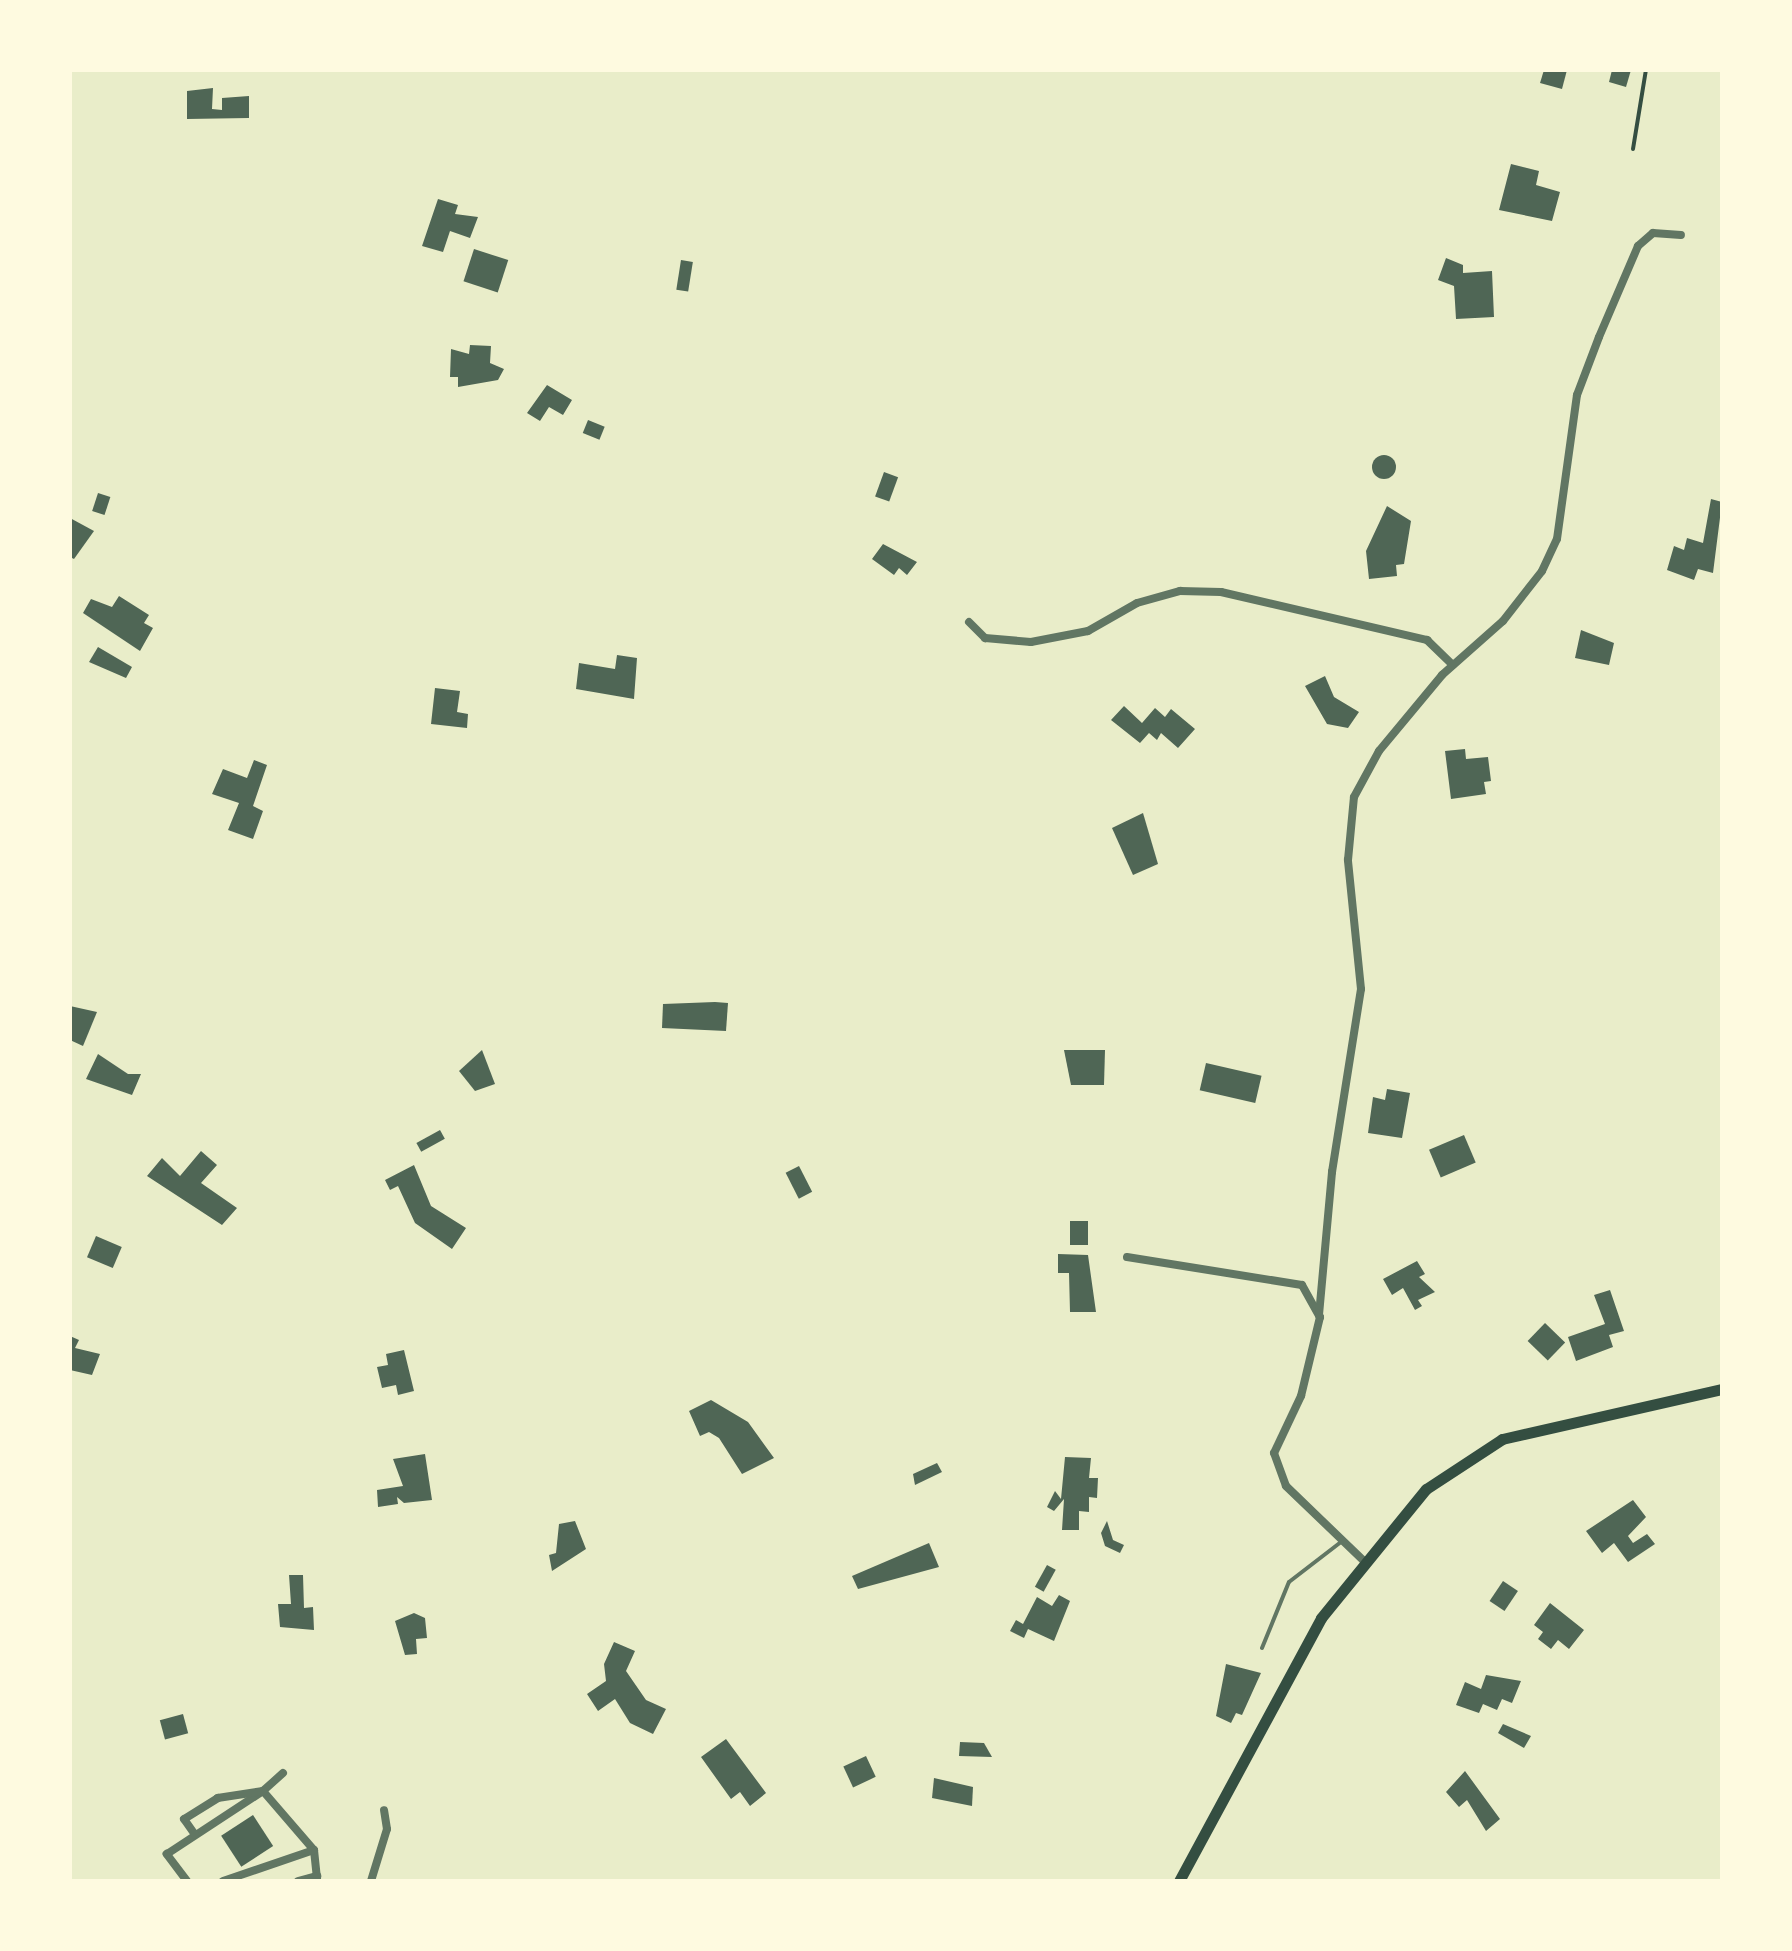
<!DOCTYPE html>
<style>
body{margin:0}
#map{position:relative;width:1792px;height:1951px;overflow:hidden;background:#e9edc9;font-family:"Nunito Sans",sans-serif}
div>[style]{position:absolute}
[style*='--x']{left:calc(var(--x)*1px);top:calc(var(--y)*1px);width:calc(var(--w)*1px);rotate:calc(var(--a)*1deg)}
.building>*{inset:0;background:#4f6655;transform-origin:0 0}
.round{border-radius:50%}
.path>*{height:4px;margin:-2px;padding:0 2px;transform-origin:2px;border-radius:2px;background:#344e41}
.service>*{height:4px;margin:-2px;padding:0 2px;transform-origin:2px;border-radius:2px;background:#617663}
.minor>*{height:8px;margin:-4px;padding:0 4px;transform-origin:4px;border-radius:4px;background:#617663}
.secondary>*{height:11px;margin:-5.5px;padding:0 5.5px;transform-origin:5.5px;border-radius:5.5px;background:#344e41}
span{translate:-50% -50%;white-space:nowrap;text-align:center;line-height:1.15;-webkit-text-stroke:10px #fefae0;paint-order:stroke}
.frame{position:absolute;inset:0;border:72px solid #fefae0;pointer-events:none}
</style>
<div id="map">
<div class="building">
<i style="clip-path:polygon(1544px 70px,1567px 70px,1562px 89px,1540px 83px)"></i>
<i style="clip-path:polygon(1612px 70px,1631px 70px,1626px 87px,1609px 82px)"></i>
<i style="clip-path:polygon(213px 88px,212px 109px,222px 110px,222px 98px,249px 96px,249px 118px,187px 119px,187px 91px)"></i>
<i style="clip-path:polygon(1511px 164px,1539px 171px,1536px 185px,1560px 192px,1552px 221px,1499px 210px)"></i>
<i style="clip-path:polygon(438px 199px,458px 205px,455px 214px,478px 217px,470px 238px,450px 231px,443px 252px,422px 246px)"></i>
<i style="left:474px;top:249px;width:36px;height:34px;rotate:18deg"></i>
<i style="clip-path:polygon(1446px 258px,1463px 265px,1463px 273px,1492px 271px,1494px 317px,1456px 319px,1454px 286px,1438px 280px)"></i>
<i style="left:681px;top:260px;width:12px;height:30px;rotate:9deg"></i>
<i style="clip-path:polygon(470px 345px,491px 346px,490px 363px,504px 369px,498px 380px,458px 387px,458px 377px,450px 377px,451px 349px,469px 354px)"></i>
<i style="clip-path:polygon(547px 385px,572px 400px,563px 415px,549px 407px,540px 421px,527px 413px)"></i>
<i style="left:588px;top:420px;width:18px;height:14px;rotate:22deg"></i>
<i class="round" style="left:1372px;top:455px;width:24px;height:24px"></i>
<i style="left:884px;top:472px;width:15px;height:26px;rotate:20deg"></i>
<i style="left:98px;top:493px;width:13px;height:19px;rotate:18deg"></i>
<i style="clip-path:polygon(1711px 499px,1722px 502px,1713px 573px,1698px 569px,1694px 580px,1667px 570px,1674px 546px,1684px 550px,1687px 538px,1703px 543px)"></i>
<i style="clip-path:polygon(1387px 506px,1411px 521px,1404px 564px,1396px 565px,1397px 576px,1369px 579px,1366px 551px)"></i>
<i style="clip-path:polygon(70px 518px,94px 531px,74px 559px,70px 557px)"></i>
<i style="clip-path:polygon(883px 544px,917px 562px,907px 575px,899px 568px,894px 575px,872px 559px)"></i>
<i style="clip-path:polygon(119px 596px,149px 615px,144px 623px,153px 628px,140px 651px,83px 613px,91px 599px,112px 607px)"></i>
<i style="clip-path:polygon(1581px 630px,1614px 643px,1609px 665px,1575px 658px)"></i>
<i style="clip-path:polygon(98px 647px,132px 667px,126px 678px,89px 662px)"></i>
<i style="clip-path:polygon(617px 655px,637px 658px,634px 699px,576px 689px,579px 663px,615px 669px)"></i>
<i style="clip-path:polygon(1325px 676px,1334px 697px,1359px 712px,1348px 728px,1327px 724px,1305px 686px)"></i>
<i style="clip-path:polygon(435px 688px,460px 691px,457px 712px,468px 714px,467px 728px,431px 724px)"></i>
<i style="clip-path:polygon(1124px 706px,1142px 723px,1155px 708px,1165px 717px,1171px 709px,1195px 729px,1178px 748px,1161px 733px,1157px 740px,1149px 733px,1140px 743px,1111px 720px)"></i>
<i style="clip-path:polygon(1465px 749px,1466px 759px,1488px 757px,1491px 781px,1484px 782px,1486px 794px,1451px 799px,1445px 751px)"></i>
<i style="clip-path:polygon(254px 760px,267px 765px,253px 806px,263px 811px,253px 839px,228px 830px,239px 803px,212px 794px,223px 769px,247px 778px)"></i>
<i style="clip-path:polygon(1143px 813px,1158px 864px,1133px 875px,1112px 828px)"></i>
<i style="clip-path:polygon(715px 1002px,728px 1003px,726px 1031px,662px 1028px,663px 1004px)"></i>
<i style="clip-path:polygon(70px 1006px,97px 1012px,83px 1046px,70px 1040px)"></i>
<i style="clip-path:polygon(482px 1050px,495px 1084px,475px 1091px,459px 1071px)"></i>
<i style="clip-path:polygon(1064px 1050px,1105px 1050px,1104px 1085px,1071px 1085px)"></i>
<i style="clip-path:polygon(98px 1054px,128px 1074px,141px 1074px,132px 1095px,86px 1079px)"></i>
<i style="left:1206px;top:1063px;width:57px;height:28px;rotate:13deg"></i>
<i style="clip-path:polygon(1387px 1089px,1410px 1093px,1402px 1138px,1368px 1133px,1373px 1097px,1385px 1100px)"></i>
<i style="left:440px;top:1130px;width:10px;height:27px;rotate:61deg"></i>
<i style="left:1464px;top:1135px;width:30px;height:38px;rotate:67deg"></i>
<i style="clip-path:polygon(201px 1151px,217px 1165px,201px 1183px,237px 1208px,222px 1225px,147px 1176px,162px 1158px,180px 1176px)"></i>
<i style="clip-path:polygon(414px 1165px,431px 1206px,466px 1228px,452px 1249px,415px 1223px,398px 1186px,390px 1190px,385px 1180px)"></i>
<i style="left:799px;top:1166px;width:29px;height:15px;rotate:63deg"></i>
<i style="left:1070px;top:1221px;width:18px;height:24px"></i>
<i style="left:96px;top:1236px;width:28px;height:23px;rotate:23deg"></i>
<i style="clip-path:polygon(1058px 1254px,1088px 1255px,1096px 1312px,1070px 1312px,1069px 1273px,1058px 1273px)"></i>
<i style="clip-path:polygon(1417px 1261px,1425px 1274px,1419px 1277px,1435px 1292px,1418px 1300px,1422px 1306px,1415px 1310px,1403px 1288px,1392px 1295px,1383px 1279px)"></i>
<i style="clip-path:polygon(1610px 1290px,1624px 1331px,1609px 1335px,1613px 1347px,1576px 1361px,1568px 1337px,1605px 1324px,1594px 1295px)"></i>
<i style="left:1545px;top:1323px;width:28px;height:25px;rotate:44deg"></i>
<i style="clip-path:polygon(70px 1336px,79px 1340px,75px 1348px,100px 1354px,92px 1375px,70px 1370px)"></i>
<i style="clip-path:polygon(404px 1350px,414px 1391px,398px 1395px,396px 1385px,382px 1388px,377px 1367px,388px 1365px,386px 1354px)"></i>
<i style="clip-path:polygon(711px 1400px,748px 1422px,774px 1458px,742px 1474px,719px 1438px,709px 1432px,700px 1436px,689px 1411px)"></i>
<i style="clip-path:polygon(425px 1454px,432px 1500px,404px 1503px,397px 1497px,398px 1504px,378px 1507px,377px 1490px,403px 1486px,393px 1459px)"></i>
<i style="clip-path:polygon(1065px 1457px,1091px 1458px,1089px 1478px,1098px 1478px,1097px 1498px,1089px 1497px,1089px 1512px,1079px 1511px,1079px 1530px,1062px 1530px,1064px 1499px,1054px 1511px,1047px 1507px,1055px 1491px,1061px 1499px)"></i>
<i style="clip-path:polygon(937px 1463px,942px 1472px,915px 1485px,913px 1474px)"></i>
<i style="clip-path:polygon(1633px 1500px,1646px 1517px,1628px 1536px,1633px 1543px,1647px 1534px,1655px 1544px,1628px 1562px,1614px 1543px,1602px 1553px,1586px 1531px)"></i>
<i style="clip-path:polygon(575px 1521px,586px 1549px,552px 1571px,549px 1555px,556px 1553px,559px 1524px)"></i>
<i style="clip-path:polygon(1107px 1521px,1113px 1540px,1124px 1545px,1120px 1553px,1105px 1546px,1101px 1533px)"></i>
<i style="clip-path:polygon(929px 1543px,939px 1567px,858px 1589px,852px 1576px)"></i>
<i style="left:1047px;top:1565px;width:10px;height:25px;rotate:29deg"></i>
<i style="clip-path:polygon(289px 1575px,303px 1575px,304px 1608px,313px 1607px,314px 1630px,280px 1627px,278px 1604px,291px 1604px)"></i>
<i style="left:1503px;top:1581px;width:18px;height:24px;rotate:34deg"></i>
<i style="clip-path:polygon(1059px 1595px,1070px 1601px,1054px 1641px,1028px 1629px,1024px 1638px,1010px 1631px,1016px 1620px,1023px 1624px,1037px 1597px,1052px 1606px)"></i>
<i style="clip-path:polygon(1550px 1603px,1584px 1630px,1569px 1649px,1558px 1640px,1551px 1649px,1538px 1639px,1543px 1632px,1534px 1625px)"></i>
<i style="clip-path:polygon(414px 1613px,425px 1618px,427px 1638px,416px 1639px,417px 1654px,405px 1655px,395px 1621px)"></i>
<i style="clip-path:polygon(614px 1642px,635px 1651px,626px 1671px,646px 1700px,666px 1709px,653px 1734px,630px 1723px,615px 1699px,598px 1711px,587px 1694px,606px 1681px,604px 1664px)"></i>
<i style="clip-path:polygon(1226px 1664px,1261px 1673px,1242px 1715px,1236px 1713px,1231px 1723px,1216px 1716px)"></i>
<i style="clip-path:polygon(1486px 1675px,1521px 1681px,1512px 1703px,1502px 1699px,1497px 1710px,1483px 1704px,1479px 1713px,1456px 1705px,1465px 1682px,1481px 1689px)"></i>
<i style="left:183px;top:1714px;width:20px;height:24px;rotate:75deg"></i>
<i style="clip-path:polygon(1503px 1724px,1531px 1736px,1524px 1748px,1498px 1733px)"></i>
<i style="clip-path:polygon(726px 1739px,766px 1793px,750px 1806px,740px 1792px,731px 1799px,701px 1757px)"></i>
<i style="clip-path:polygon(960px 1742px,984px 1743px,992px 1757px,959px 1756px)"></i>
<i style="left:866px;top:1756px;width:23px;height:25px;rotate:65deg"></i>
<i style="clip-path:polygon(1465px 1771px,1500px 1819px,1486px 1831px,1467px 1800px,1459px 1807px,1446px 1792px)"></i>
<i style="clip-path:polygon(934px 1778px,973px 1787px,972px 1806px,932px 1798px)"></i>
<i style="left:253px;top:1815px;width:37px;height:38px;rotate:57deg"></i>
</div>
<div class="path">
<i style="--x:1633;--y:149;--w:80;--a:-80.7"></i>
</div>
<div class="service">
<i style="--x:1262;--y:1648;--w:71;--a:-67.8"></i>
<i style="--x:1289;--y:1582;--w:66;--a:-37.6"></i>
</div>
<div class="minor">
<i style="--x:969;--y:622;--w:23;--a:45"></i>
<i style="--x:985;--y:638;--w:46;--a:5"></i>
<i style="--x:1031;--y:642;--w:58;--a:-10.9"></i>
<i style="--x:1088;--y:631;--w:56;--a:-29.7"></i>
<i style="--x:1137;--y:603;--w:45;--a:-15.6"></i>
<i style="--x:1180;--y:591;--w:41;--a:1.4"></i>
<i style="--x:1221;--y:592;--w:212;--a:13.1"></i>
<i style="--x:1427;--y:640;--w:36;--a:44"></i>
<i style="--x:1127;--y:1257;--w:177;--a:9.1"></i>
<i style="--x:1302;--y:1285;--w:37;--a:61"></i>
<i style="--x:1320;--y:1317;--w:81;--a:103.5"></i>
<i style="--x:1301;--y:1396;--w:63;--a:115.3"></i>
<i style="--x:1274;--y:1453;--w:35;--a:70"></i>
<i style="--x:1286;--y:1486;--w:108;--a:43.9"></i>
<i style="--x:1319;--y:1315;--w:144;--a:-84.8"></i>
<i style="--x:1332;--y:1172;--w:185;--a:-81"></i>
<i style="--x:1361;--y:989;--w:130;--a:-95.8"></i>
<i style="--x:1348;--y:860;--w:63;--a:-84.6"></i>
<i style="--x:1354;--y:797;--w:52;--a:-61.5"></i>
<i style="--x:1379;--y:751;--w:99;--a:-50.3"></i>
<i style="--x:1442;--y:675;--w:81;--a:-41.5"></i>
<i style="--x:1503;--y:621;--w:63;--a:-52"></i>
<i style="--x:1542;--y:571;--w:35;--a:-65"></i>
<i style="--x:1557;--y:539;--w:145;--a:-82.1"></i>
<i style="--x:1577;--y:395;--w:62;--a:-69.2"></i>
<i style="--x:1599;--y:337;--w:99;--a:-66.8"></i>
<i style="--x:1638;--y:246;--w:20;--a:-41"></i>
<i style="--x:1653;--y:233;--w:28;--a:4"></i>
<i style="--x:283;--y:1773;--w:27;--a:138"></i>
<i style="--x:263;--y:1791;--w:78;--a:49.2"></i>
<i style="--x:314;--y:1850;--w:31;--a:84"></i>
<i style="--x:187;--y:1881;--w:34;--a:-127"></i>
<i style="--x:167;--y:1854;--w:115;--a:-33.3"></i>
<i style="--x:263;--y:1791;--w:46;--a:171.2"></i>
<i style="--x:218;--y:1798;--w:40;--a:148"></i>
<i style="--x:184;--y:1819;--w:19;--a:55"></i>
<i style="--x:223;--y:1881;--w:96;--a:-18.8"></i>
<i style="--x:298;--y:1881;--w:20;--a:-15"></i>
<i style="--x:371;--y:1881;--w:54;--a:-72.9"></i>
<i style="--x:387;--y:1829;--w:19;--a:-99"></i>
</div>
<div class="secondary">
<i style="--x:1179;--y:1881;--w:299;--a:-61.6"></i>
<i style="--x:1321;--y:1618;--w:166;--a:-50.9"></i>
<i style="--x:1426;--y:1489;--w:91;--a:-33.3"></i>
<i style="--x:1502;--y:1439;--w:226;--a:-12.8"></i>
</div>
<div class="frame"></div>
</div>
